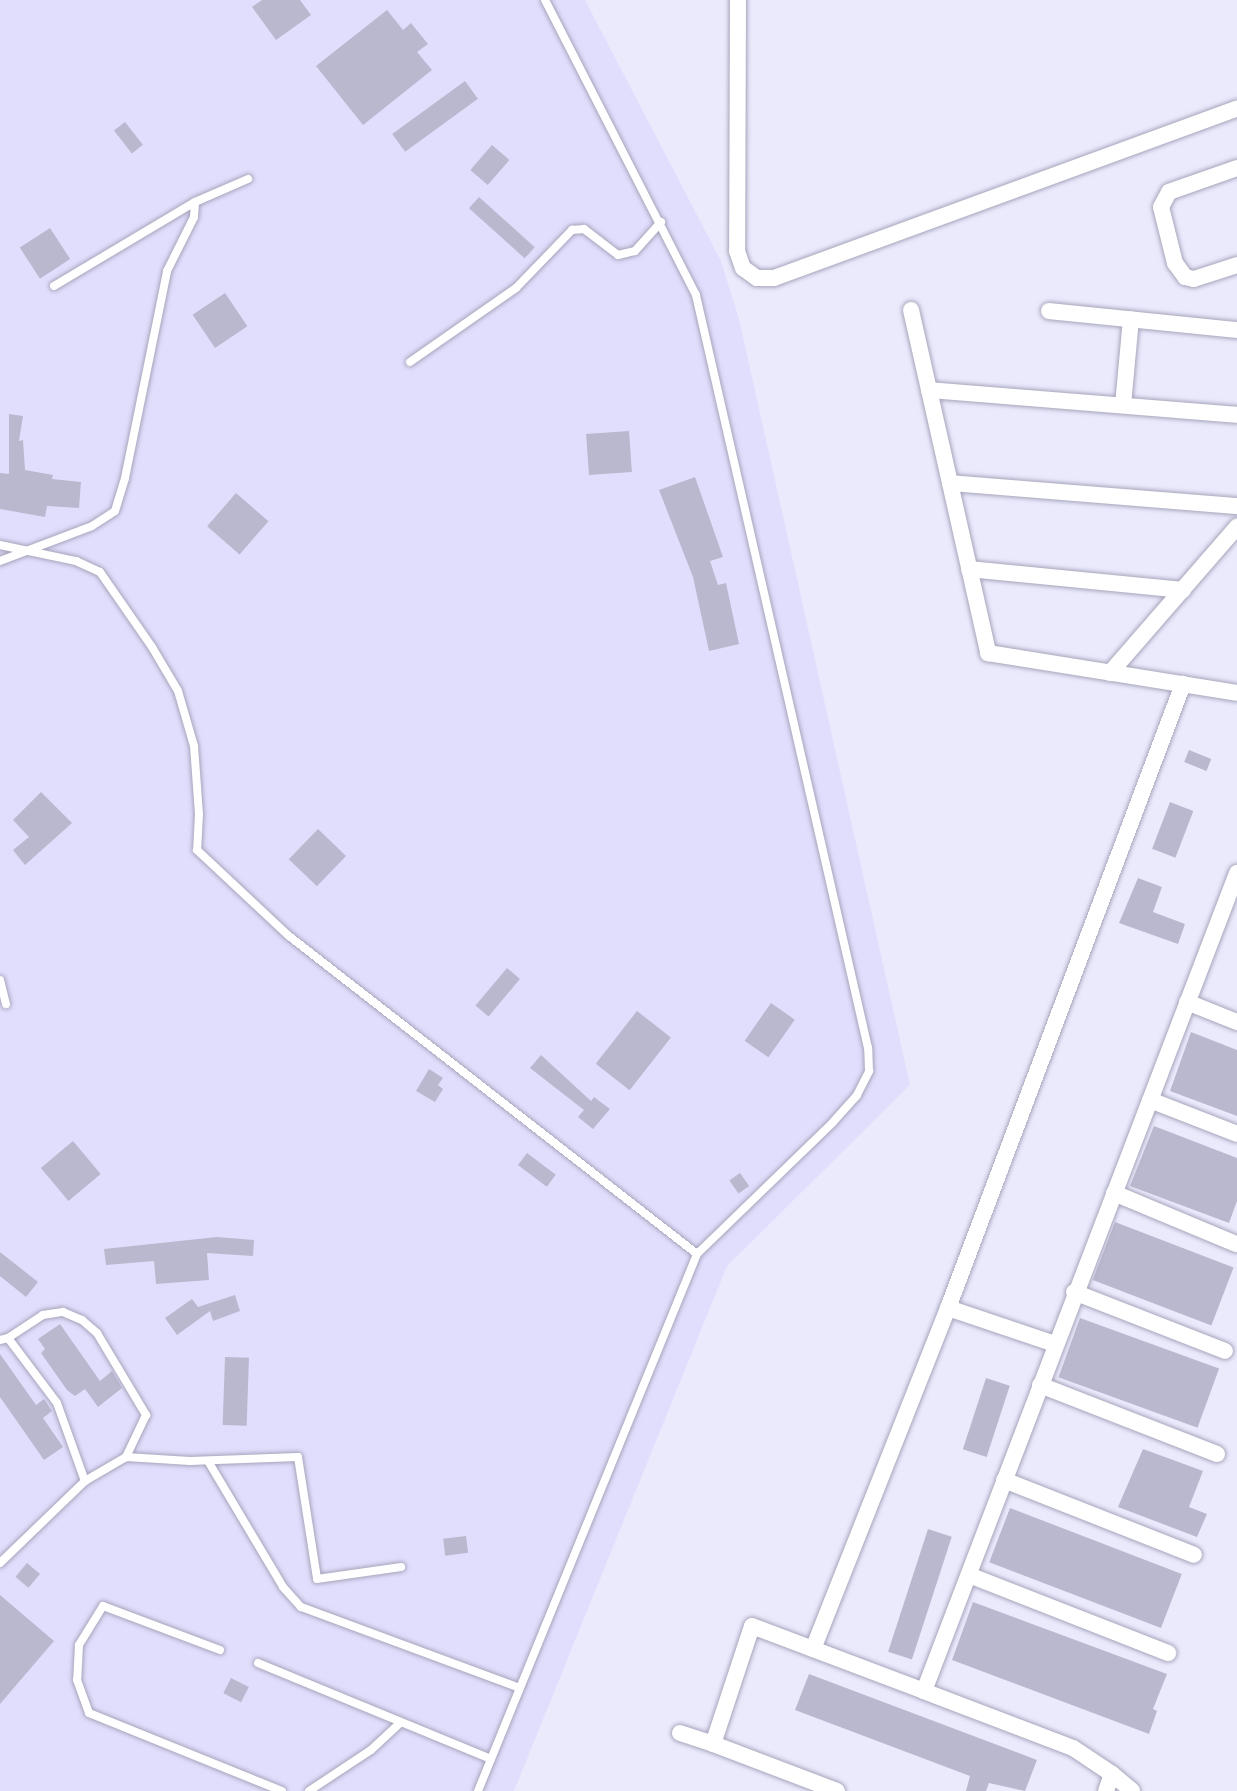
<!DOCTYPE html>
<html>
<head>
<meta charset="utf-8">
<style>
  body { margin:0 }
  #map { position:relative; width:1237px; height:1791px; overflow:hidden; background:#ebeafd; font-family:Lora,serif }
  div>[style] { position:absolute }
  .built>* { inset:0; background:#e1defd }
  .building>* { inset:0; background:#b9b8ce; transform-origin:0 0 }
  .roads { filter:drop-shadow(0 0 2px #a6a5bb) drop-shadow(0 0 2px #a6a5bb) }
  .service>* { height:8px; margin:-4px; padding:0 4px; transform-origin:4px; border-radius:4px; background:#fff }
  .minor>* { height:16px; margin:-8px; padding:0 8px; transform-origin:8px; border-radius:8px; background:#fff }
  span { translate:-50% -50%; white-space:nowrap; text-align:center; line-height:1.15; -webkit-text-stroke:5px #ebeafd; paint-order:stroke }
</style>
</head>
<body>
<div id="map">
  <div class="built">
    <i style="clip-path:polygon(0 0,585px 0,721px 261px,739px 319px,910px 1085px,727px 1266px,514px 1791px,0 1791px)"></i>
  </div>
  <div class="building">
    <i style="clip-path:polygon(262px 0,300px 0,311px 15px,276px 40px,252px 7px)"></i>
    <i style="clip-path:polygon(387px 10px,403px 30px,411px 23px,428px 44px,417px 52px,432px 70px,363px 125px,316px 66px)"></i>
    <i style="left:465px;top:81px;width:22px;height:90px;rotate:54deg"></i>
    <i style="left:125px;top:122px;width:29px;height:14px;rotate:52deg"></i>
    <i style="left:492px;top:145px;width:23px;height:33px;rotate:41deg"></i>
    <i style="left:479px;top:197px;width:75px;height:15px;rotate:42deg"></i>
    <i style="left:50px;top:228px;width:37px;height:36px;rotate:57deg"></i>
    <i style="left:225px;top:293px;width:40px;height:39px;rotate:56deg"></i>
    <i style="clip-path:polygon(9px 414px,23px 416px,19px 441px,23px 440px,25px 470px,53px 475px,52px 479px,81px 482px,79px 508px,47px 506px,45px 517px,0 509px,0 473px,9px 474px)"></i>
    <i style="left:629px;top:431px;width:41px;height:43px;rotate:86deg"></i>
    <i style="clip-path:polygon(695px 477px,723px 557px,710px 561px,718px 585px,726px 583px,739px 644px,709px 651px,693px 577px,659px 490px)"></i>
    <i style="left:236px;top:493px;width:43px;height:44px;rotate:41deg"></i>
    <i style="left:1189px;top:750px;width:24px;height:13px;rotate:22deg"></i>
    <i style="clip-path:polygon(41px 792px,72px 823px,25px 865px,13px 850px,29px 837px,13px 820px)"></i>
    <i style="left:1170px;top:802px;width:25px;height:50px;rotate:21deg"></i>
    <i style="left:318px;top:829px;width:39px;height:42px;rotate:44deg"></i>
    <i style="clip-path:polygon(1138px 878px,1162px 887px,1153px 912px,1185px 924px,1178px 944px,1119px 923px)"></i>
    <i style="left:507px;top:968px;width:17px;height:49px;rotate:40deg"></i>
    <i style="left:771px;top:1003px;width:29px;height:46px;rotate:35deg"></i>
    <i style="left:637px;top:1011px;width:43px;height:67px;rotate:38deg"></i>
    <i style="clip-path:polygon(1191px 1032px,1237px 1050px,1237px 1116px,1170px 1091px)"></i>
    <i style="clip-path:polygon(541px 1055px,591px 1101px,594px 1097px,610px 1109px,593px 1129px,578px 1117px,584px 1110px,530px 1068px)"></i>
    <i style="clip-path:polygon(429px 1069px,443px 1078px,438px 1085px,443px 1089px,435px 1102px,416px 1091px)"></i>
    <i style="clip-path:polygon(1154px 1126px,1237px 1158px,1237px 1201px,1229px 1223px,1130px 1186px)"></i>
    <i style="left:73px;top:1141px;width:43px;height:42px;rotate:50deg"></i>
    <i style="left:527px;top:1153px;width:36px;height:15px;rotate:37deg"></i>
    <i style="left:740px;top:1173px;width:16px;height:13px;rotate:55deg"></i>
    <i style="left:1115px;top:1222px;width:127px;height:62px;rotate:21deg"></i>
    <i style="clip-path:polygon(217px 1237px,254px 1240px,253px 1256px,207px 1253px,209px 1280px,156px 1284px,154px 1261px,106px 1265px,104px 1249px)"></i>
    <i style="clip-path:polygon(0 1252px,38px 1282px,26px 1297px,0 1276px)"></i>
    <i style="clip-path:polygon(235px 1295px,240px 1311px,213px 1321px,210px 1311px,177px 1335px,165px 1318px,192px 1299px,198px 1307px)"></i>
    <i style="left:1080px;top:1318px;width:148px;height:63px;rotate:20deg"></i>
    <i style="clip-path:polygon(60px 1324px,100px 1381px,112px 1371px,122px 1388px,98px 1407px,85px 1389px,75px 1396px,67px 1390px,41px 1353px,45px 1349px,38px 1339px)"></i>
    <i style="clip-path:polygon(0 1354px,36px 1405px,44px 1399px,52px 1411px,43px 1418px,63px 1447px,44px 1460px,0 1397px)"></i>
    <i style="left:225px;top:1357px;width:24px;height:68px;rotate:2deg"></i>
    <i style="left:986px;top:1378px;width:25px;height:75px;rotate:18deg"></i>
    <i style="clip-path:polygon(1143px 1449px,1203px 1471px,1189px 1507px,1207px 1514px,1197px 1537px,1118px 1507px)"></i>
    <i style="left:1010px;top:1508px;width:184px;height:58px;rotate:21deg"></i>
    <i style="left:928px;top:1529px;width:25px;height:129px;rotate:18deg"></i>
    <i style="left:466px;top:1536px;width:17px;height:23px;rotate:83deg"></i>
    <i style="left:27px;top:1563px;width:17px;height:18px;rotate:40deg"></i>
    <i style="clip-path:polygon(0 1595px,54px 1641px,0 1704px)"></i>
    <i style="clip-path:polygon(973px 1602px,1167px 1674px,1153px 1709px,1157px 1711px,1149px 1734px,952px 1660px)"></i>
    <i style="clip-path:polygon(809px 1674px,1037px 1760px,1025px 1791px,989px 1783px,986px 1791px,966px 1791px,970px 1776px,795px 1710px)"></i>
    <i style="left:231px;top:1678px;width:20px;height:17px;rotate:27deg"></i>
  </div>
  <div class="roads">
    <div class="service">
      <i style="left:54px;top:286px;width:164px;rotate:-30.8deg"></i>
      <i style="left:195px;top:202px;width:58px;rotate:-23.5deg"></i>
      <i style="left:410px;top:362px;width:129px;rotate:-34.9deg"></i>
      <i style="left:516px;top:288px;width:81px;rotate:-46deg"></i>
      <i style="left:572px;top:230px;width:12px;rotate:-5deg"></i>
      <i style="left:584px;top:229px;width:43px;rotate:37.4deg"></i>
      <i style="left:618px;top:255px;width:17px;rotate:-13deg"></i>
      <i style="left:635px;top:251px;width:39px;rotate:-48deg"></i>
      <i style="left:0;top:545px;width:78px;rotate:11.9deg"></i>
      <i style="left:76px;top:561px;width:26px;rotate:25deg"></i>
      <i style="left:100px;top:572px;width:91px;rotate:55.3deg"></i>
      <i style="left:152px;top:647px;width:51px;rotate:59.4deg"></i>
      <i style="left:178px;top:691px;width:57px;rotate:73.8deg"></i>
      <i style="left:194px;top:746px;width:68px;rotate:85.8deg"></i>
      <i style="left:199px;top:814px;width:36px;rotate:93deg"></i>
      <i style="left:197px;top:850px;width:126px;rotate:43.1deg"></i>
      <i style="left:289px;top:936px;width:517px;rotate:37.93deg"></i>
      <i style="left:0;top:561px;width:98px;rotate:-20.8deg"></i>
      <i style="left:92px;top:526px;width:27px;rotate:-33deg"></i>
      <i style="left:115px;top:511px;width:34px;rotate:-73deg"></i>
      <i style="left:125px;top:478px;width:211px;rotate:-78.5deg"></i>
      <i style="left:167px;top:271px;width:60px;rotate:-63.4deg"></i>
      <i style="left:194px;top:217px;width:15px;rotate:-86deg"></i>
      <i style="left:0;top:980px;width:25px;rotate:76deg"></i>
      <i style="left:8px;top:1338px;width:42px;rotate:-33.3deg"></i>
      <i style="left:43px;top:1315px;width:20px;rotate:-9deg"></i>
      <i style="left:63px;top:1312px;width:21px;rotate:23deg"></i>
      <i style="left:82px;top:1320px;width:20px;rotate:41deg"></i>
      <i style="left:97px;top:1333px;width:96px;rotate:59.1deg"></i>
      <i style="left:146px;top:1415px;width:47px;rotate:115.5deg"></i>
      <i style="left:0;top:1340px;width:8px;rotate:-14deg"></i>
      <i style="left:8px;top:1338px;width:81px;rotate:53deg"></i>
      <i style="left:57px;top:1403px;width:83px;rotate:70.3deg"></i>
      <i style="left:208px;top:1461px;width:147px;rotate:59.2deg"></i>
      <i style="left:283px;top:1587px;width:27px;rotate:48deg"></i>
      <i style="left:301px;top:1607px;width:233px;rotate:20.3deg"></i>
      <i style="left:0;top:1563px;width:118px;rotate:-44deg"></i>
      <i style="left:85px;top:1481px;width:48px;rotate:-30.3deg"></i>
      <i style="left:126px;top:1457px;width:64px;rotate:3.6deg"></i>
      <i style="left:190px;top:1461px;width:108px;rotate:-2.1deg"></i>
      <i style="left:298px;top:1457px;width:123px;rotate:81.1deg"></i>
      <i style="left:317px;top:1579px;width:85px;rotate:-8.1deg"></i>
      <i style="left:220px;top:1650px;width:125px;rotate:-159.4deg"></i>
      <i style="left:103px;top:1606px;width:46px;rotate:121.6deg"></i>
      <i style="left:79px;top:1645px;width:35px;rotate:93deg"></i>
      <i style="left:77px;top:1680px;width:35px;rotate:70deg"></i>
      <i style="left:89px;top:1713px;width:208px;rotate:22deg"></i>
      <i style="left:258px;top:1663px;width:252px;rotate:22.4deg"></i>
      <i style="left:309px;top:1791px;width:74px;rotate:-33.5deg"></i>
      <i style="left:371px;top:1750px;width:40px;rotate:-43deg"></i>
      <i style="left:478px;top:1791px;width:580px;rotate:-67.81deg"></i>
      <i style="left:697px;top:1254px;width:190px;rotate:-44.1deg"></i>
      <i style="left:833px;top:1122px;width:36px;rotate:-48deg"></i>
      <i style="left:857px;top:1095px;width:27px;rotate:-63deg"></i>
      <i style="left:869px;top:1071px;width:23px;rotate:-92deg"></i>
      <i style="left:868px;top:1048px;width:772px;rotate:-102.87deg"></i>
      <i style="left:696px;top:295px;width:331px;rotate:-117.1deg"></i>
    </div>
    <div class="minor">
      <i style="left:738px;top:0;width:251px;rotate:90.2deg"></i>
      <i style="left:737px;top:251px;width:18px;rotate:71deg"></i>
      <i style="left:743px;top:268px;width:17px;rotate:36deg"></i>
      <i style="left:757px;top:278px;width:17px"></i>
      <i style="left:774px;top:278px;width:493px;rotate:-20.1deg"></i>
      <i style="left:1237px;top:168px;width:72px;rotate:160.6deg"></i>
      <i style="left:1169px;top:192px;width:17px;rotate:118deg"></i>
      <i style="left:1161px;top:207px;width:58px;rotate:76deg"></i>
      <i style="left:1175px;top:263px;width:17px;rotate:54deg"></i>
      <i style="left:1185px;top:277px;width:9px;rotate:13deg"></i>
      <i style="left:1194px;top:279px;width:45px;rotate:-18deg"></i>
      <i style="left:911px;top:310px;width:352px;rotate:77.3deg"></i>
      <i style="left:988px;top:653px;width:252px;rotate:9.1deg"></i>
      <i style="left:1049px;top:311px;width:189px;rotate:5.8deg"></i>
      <i style="left:929px;top:390px;width:309px;rotate:4.6deg"></i>
      <i style="left:1123px;top:405px;width:86px;rotate:-84.7deg"></i>
      <i style="left:950px;top:483px;width:288px;rotate:4.6deg"></i>
      <i style="left:969px;top:569px;width:215px;rotate:5.6deg"></i>
      <i style="left:1110px;top:673px;width:194px;rotate:-49deg"></i>
      <i style="left:1187px;top:1002px;width:54px;rotate:21.8deg"></i>
      <i style="left:1150px;top:1100px;width:93px;rotate:21.3deg"></i>
      <i style="left:1114px;top:1193px;width:132px;rotate:22.7deg"></i>
      <i style="left:1074px;top:1292px;width:162px;rotate:21.3deg"></i>
      <i style="left:948px;top:1308px;width:113px;rotate:18.6deg"></i>
      <i style="left:1040px;top:1385px;width:190px;rotate:21.3deg"></i>
      <i style="left:1004px;top:1480px;width:204px;rotate:21.5deg"></i>
      <i style="left:969px;top:1575px;width:214px;rotate:21.4deg"></i>
      <i style="left:813px;top:1649px;width:367px;rotate:-68.4deg"></i>
      <i style="left:948px;top:1308px;width:667px;rotate:-69.36deg"></i>
      <i style="left:680px;top:1733px;width:35px;rotate:18deg"></i>
      <i style="left:1112px;top:1774px;width:26px;rotate:40deg"></i>
      <i style="left:837px;top:1791px;width:133px;rotate:-159.2deg"></i>
      <i style="left:713px;top:1744px;width:124px;rotate:-71.7deg"></i>
      <i style="left:752px;top:1626px;width:184px;rotate:20.7deg"></i>
      <i style="left:1106px;top:1791px;width:18px;rotate:-71deg"></i>
      <i style="left:1112px;top:1774px;width:47px;rotate:-146.3deg"></i>
      <i style="left:1073px;top:1748px;width:160px;rotate:-159.1deg"></i>
      <i style="left:924px;top:1691px;width:876px;rotate:-69.06deg"></i>
    </div>
  </div>
</div>
</body>
</html>
